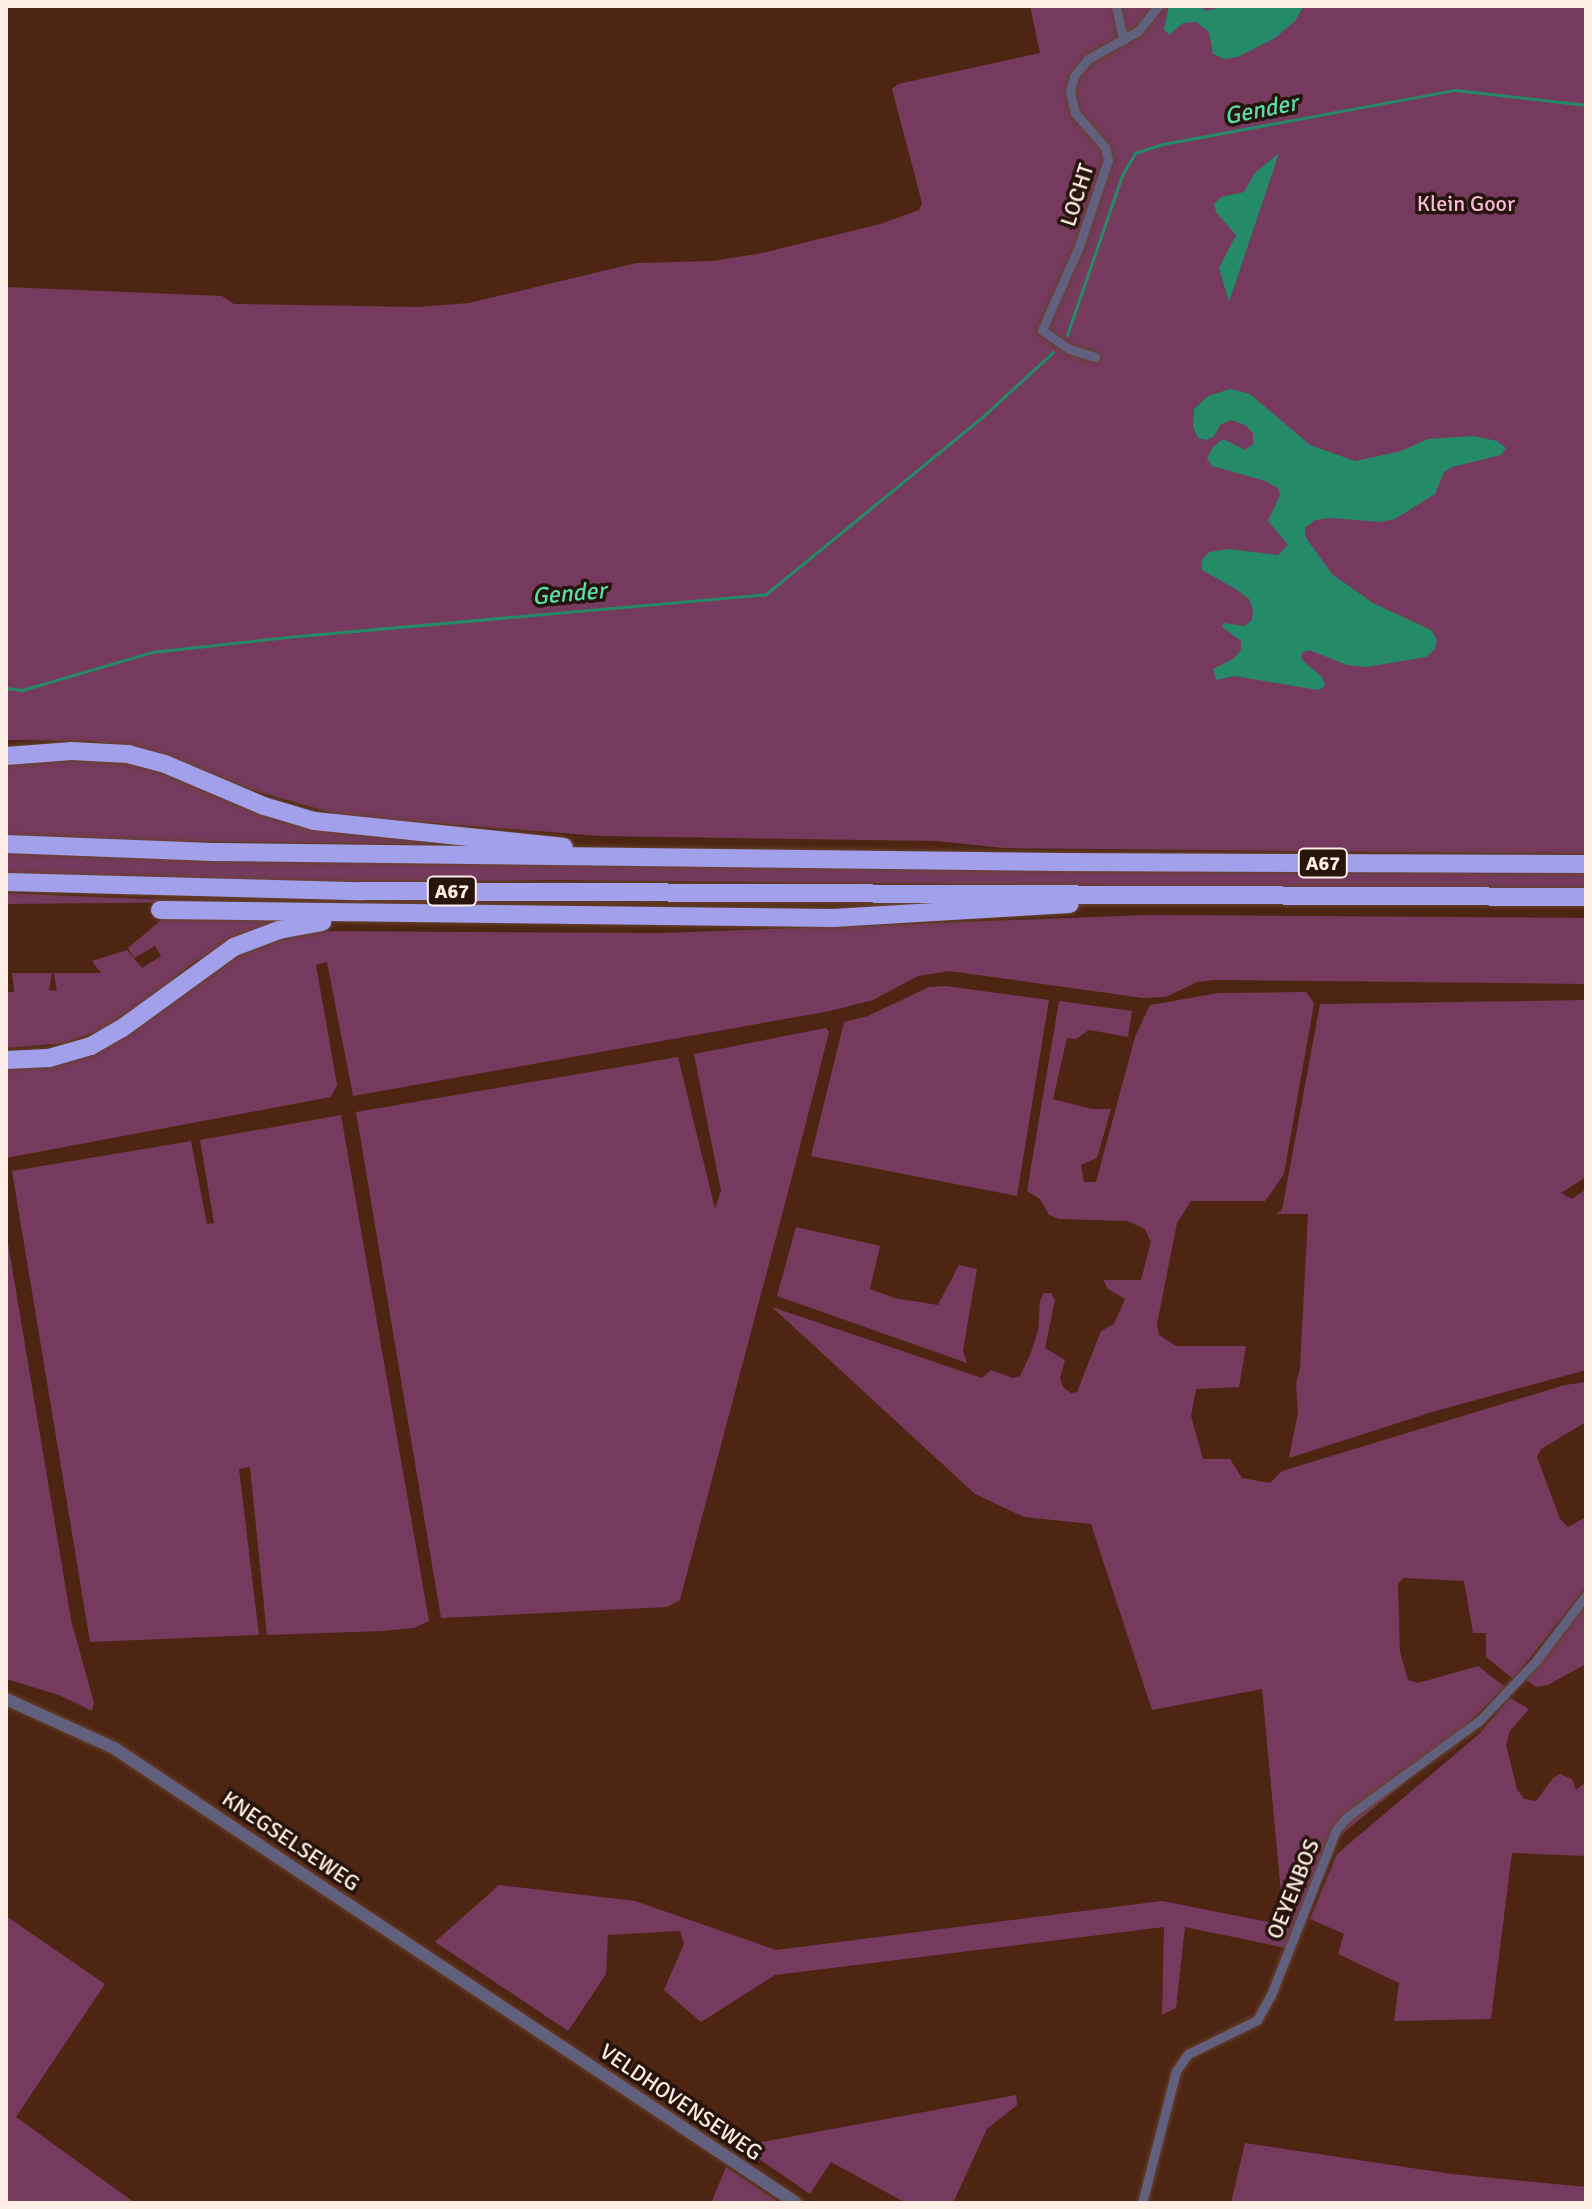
<!DOCTYPE html>
<html>
<head>
<meta charset="utf-8">
<style>
  body { margin:0 }
  #map { position:relative; width:1592px; height:2209px; overflow:hidden; background:#4e2512; font-family:Signika,sans-serif }
  div>[style] { position:absolute }
  .green>* { inset:0; background:#753a5e }
  .water>* { inset:0; background:#258a67 }
  .stream>* { height:3px; margin:-1.5px; padding:0 1.5px; transform-origin:1.5px; border-radius:1.5px; background:#258a67 }
  .roads { filter:drop-shadow(0 0 2px #674130) drop-shadow(0 0 2px #674130) }
  .minor>* { height:9px; margin:-4.5px; padding:0 4.5px; transform-origin:4.5px; border-radius:4.5px; background:#61617f }
  .tertiary>* { height:12px; margin:-6px; padding:0 6px; transform-origin:6px; border-radius:6px; background:#61617f }
  .motorway>* { height:18px; margin:-9px; padding:0 9px; transform-origin:9px; border-radius:9px; background:#a2a0ea }
  span { translate:-50% -50%; white-space:nowrap; text-align:center; line-height:1.15; -webkit-text-stroke:7px #27140c; paint-order:stroke }
  .shield-label span { padding:2px 6px; background:#27140c; border:2px solid; border-radius:6px; -webkit-text-stroke-width:0 }
  .shield-label { font-size:20px; color:#feeee6; font-weight:700 }
  .street-label { font-size:22px; color:#feeee6 }
  .park-label { font-size:22px; color:#f6b9da }
  .water-label { font-size:24px; color:#59ddab; font-style:italic }
  .frame { position:absolute; inset:0; border:8px solid #feeee6; pointer-events:none }
</style>
</head>
<body>
<div id="map">
  <div class="green">
    <i style="clip-path:polygon(1030px 6px,1586px 6px,1586px 854px,1003px 848px,937px 841px,600px 836px,343px 816px,242px 787px,151px 750px,92px 741px,6px 740px,6px 287px,222px 296px,234px 304px,419px 307px,469px 303px,636px 263px,713px 261px,762px 253px,880px 224px,919px 210px,922px 203px,892px 89px,898px 84px,1040px 53px)"></i>
    <i style="clip-path:polygon(6px 758px,148px 763px,244px 803px,480px 845px,147px 841px,6px 835px)"></i>
    <i style="clip-path:polygon(6px 852px,1586px 871px,1586px 890px,558px 880px,363px 882px,75px 876px,6px 873px)"></i>
    <i style="clip-path:polygon(6px 893px,74px 896px,217px 902px,6px 904px)"></i>
    <i style="clip-path:polygon(1148px 915px,1586px 918px,1586px 984px,1214px 980px,1197px 982px,1166px 997px,1143px 998px,949px 971px,918px 976px,873px 1000px,830px 1011px,353px 1096px,327px 962px,316px 965px,337px 1085px,331px 1097px,6px 1158px,6px 1068px,49px 1067px,97px 1054px,144px 1023px,206px 970px,274px 938px,307px 931px,661px 933px)"></i>
    <i style="clip-path:polygon(166px 916px,303px 916px,215px 950px,190px 965px,120px 1023px,65px 1043px,6px 1048px,6px 992px,14px 992px,12px 973px,52px 973px,49px 990px,57px 991px,54px 973px,101px 973px,92px 961px,127px 950px,142px 968px,161px 956px,155px 946px,134px 958px,128px 948px)"></i>
    <i style="clip-path:polygon(945px 986px,1049px 1000px,1017px 1196px,811px 1156px,844px 1022px,868px 1016px,929px 987px)"></i>
    <i style="clip-path:polygon(1306px 992px,1314px 1003px,1284px 1174px,1265px 1201px,1191px 1201px,1177px 1223px,1157px 1324px,1159px 1335px,1176px 1346px,1246px 1346px,1239px 1387px,1196px 1389px,1191px 1416px,1203px 1459px,1230px 1459px,1242px 1478px,1270px 1483px,1282px 1471px,1565px 1385px,1586px 1382px,1586px 1422px,1541px 1449px,1537px 1457px,1560px 1519px,1568px 1527px,1586px 1517px,1586px 1587px,1513px 1679px,1486px 1657px,1486px 1633px,1473px 1633px,1464px 1581px,1403px 1578px,1398px 1584px,1400px 1652px,1408px 1680px,1418px 1683px,1478px 1666px,1505px 1687px,1415px 1774px,1326px 1847px,1286px 1948px,1185px 1927px,1176px 2008px,1162px 2015px,1164px 1927px,775px 1975px,701px 2022px,664px 1990px,684px 1944px,680px 1931px,608px 1935px,606px 1974px,568px 2031px,435px 1942px,499px 1885px,635px 1901px,776px 1950px,1162px 1901px,1284px 1925px,1262px 1689px,1152px 1710px,1091px 1524px,1024px 1517px,975px 1494px,772px 1307px,982px 1378px,991px 1370px,1013px 1378px,1020px 1376px,1030px 1355px,1038px 1331px,1040px 1301px,1044px 1293px,1051px 1293px,1055px 1300px,1045px 1348px,1065px 1360px,1060px 1378px,1063px 1387px,1071px 1393px,1077px 1392px,1101px 1331px,1114px 1324px,1125px 1299px,1108px 1289px,1103px 1280px,1141px 1280px,1151px 1242px,1145px 1229px,1127px 1221px,1059px 1219px,1049px 1215px,1040px 1199px,1027px 1191px,1059px 1001px,1132px 1011px,1128px 1037px,1089px 1030px,1076px 1039px,1067px 1038px,1053px 1099px,1092px 1109px,1111px 1109px,1097px 1158px,1081px 1165px,1084px 1182px,1096px 1182px,1135px 1037px,1150px 1005px,1219px 993px)"></i>
    <i style="clip-path:polygon(1586px 1000px,1586px 1177px,1561px 1193px,1572px 1199px,1586px 1189px,1586px 1370px,1432px 1412px,1289px 1458px,1298px 1412px,1296px 1384px,1300px 1368px,1308px 1214px,1276px 1214px,1282px 1210px,1320px 1004px)"></i>
    <i style="clip-path:polygon(826px 1028px,829px 1032px,797px 1158px,680px 1600px,667px 1607px,441px 1618px,356px 1112px,678px 1057px,715px 1209px,721px 1191px,694px 1054px)"></i>
    <i style="clip-path:polygon(341px 1115px,429px 1621px,414px 1628px,382px 1631px,267px 1635px,250px 1467px,239px 1469px,259px 1635px,90px 1642px,12px 1171px,191px 1141px,207px 1224px,214px 1223px,200px 1140px)"></i>
    <i style="clip-path:polygon(796px 1227px,880px 1246px,870px 1289px,894px 1298px,938px 1305px,959px 1265px,977px 1269px,963px 1351px,967px 1363px,777px 1296px)"></i>
    <i style="clip-path:polygon(6px 1231px,71px 1620px,94px 1703px,92px 1711px,59px 1695px,6px 1679px)"></i>
    <i style="clip-path:polygon(1586px 1603px,1586px 1664px,1548px 1685px,1536px 1687px,1526px 1680px)"></i>
    <i style="clip-path:polygon(1510px 1698px,1529px 1709px,1510px 1731px,1506px 1745px,1517px 1789px,1524px 1799px,1536px 1801px,1553px 1778px,1560px 1774px,1572px 1779px,1576px 1790px,1586px 1782px,1586px 1856px,1512px 1853px,1491px 2019px,1394px 2021px,1399px 1983px,1338px 1954px,1344px 1934px,1310px 1919px,1337px 1854px,1479px 1734px)"></i>
    <i style="clip-path:polygon(6px 1916px,105px 1984px,16px 2117px,135px 2203px,6px 2203px)"></i>
    <i style="clip-path:polygon(1016px 2095px,1017px 2105px,987px 2129px,953px 2203px,906px 2203px,831px 2162px,810px 2194px,740px 2146px)"></i>
    <i style="clip-path:polygon(1245px 2143px,1452px 2174px,1586px 2187px,1586px 2203px,1231px 2203px)"></i>
    <i style="clip-path:polygon(726px 2167px,780px 2203px,711px 2203px)"></i>
  </div>
  <div class="water">
    <i style="clip-path:polygon(1169px 6px,1200px 6px,1206px 11px,1225px 6px,1304px 6px,1295px 21px,1275px 38px,1238px 57px,1224px 59px,1213px 54px,1209px 32px,1196px 22px,1183px 23px,1169px 35px,1164px 29px)"></i>
    <i style="clip-path:polygon(1279px 153px,1229px 302px,1219px 268px,1236px 235px,1216px 212px,1214px 204px,1221px 197px,1244px 192px,1255px 173px)"></i>
    <i style="clip-path:polygon(1230px 389px,1250px 394px,1310px 445px,1355px 461px,1401px 451px,1428px 439px,1473px 436px,1497px 441px,1506px 448px,1501px 455px,1452px 467px,1444px 472px,1435px 494px,1395px 519px,1380px 522px,1331px 518px,1315px 520px,1305px 528px,1306px 538px,1332px 574px,1373px 603px,1431px 630px,1437px 640px,1435px 649px,1426px 657px,1367px 667px,1347px 665px,1309px 650px,1302px 653px,1301px 659px,1322px 677px,1325px 686px,1318px 690px,1234px 676px,1216px 680px,1213px 669px,1233px 659px,1241px 650px,1241px 641px,1222px 627px,1224px 623px,1244px 626px,1252px 620px,1253px 610px,1249px 599px,1237px 590px,1202px 570px,1201px 561px,1209px 552px,1229px 549px,1278px 555px,1288px 545px,1268px 521px,1280px 495px,1278px 488px,1265px 481px,1212px 466px,1207px 458px,1213px 447px,1223px 439px,1245px 450px,1253px 444px,1253px 433px,1245px 425px,1231px 420px,1220px 425px,1214px 436px,1206px 440px,1198px 438px,1193px 427px,1194px 409px,1208px 396px)"></i>
  </div>
  <div class="stream">
    <i style="left:1067px;top:335px;width:169px;rotate:-71deg"></i>
    <i style="left:1122px;top:175px;width:26px;rotate:-59deg"></i>
    <i style="left:1135px;top:153px;width:29px;rotate:-18deg"></i>
    <i style="left:1163px;top:144px;width:297px;rotate:-10.5deg"></i>
    <i style="left:1455px;top:90px;width:132px;rotate:6.5deg"></i>
    <i style="left:6px;top:688px;width:16px;rotate:7deg"></i>
    <i style="left:22px;top:690px;width:135px;rotate:-16.3deg"></i>
    <i style="left:152px;top:652px;width:147px;rotate:-6.3deg"></i>
    <i style="left:298px;top:636px;width:470px;rotate:-5.1deg"></i>
    <i style="left:766px;top:594px;width:276px;rotate:-39.3deg"></i>
    <i style="left:980px;top:419px;width:99px;rotate:-42.5deg"></i>
  </div>
  <div class="roads">
    <div class="minor">
      <i style="left:1116px;top:6px;width:35px;rotate:78deg"></i>
      <i style="left:1095px;top:357px;width:27px;rotate:-163deg"></i>
      <i style="left:1069px;top:349px;width:33px;rotate:-145deg"></i>
      <i style="left:1042px;top:330px;width:92px;rotate:-66.2deg"></i>
      <i style="left:1079px;top:246px;width:91px;rotate:-71.4deg"></i>
      <i style="left:1108px;top:160px;width:13px;rotate:-103deg"></i>
      <i style="left:1105px;top:147px;width:45px;rotate:-131.4deg"></i>
      <i style="left:1075px;top:113px;width:22px;rotate:-103deg"></i>
      <i style="left:1070px;top:92px;width:16px;rotate:-76deg"></i>
      <i style="left:1074px;top:76px;width:22px;rotate:-51deg"></i>
      <i style="left:1088px;top:59px;width:57px;rotate:-29.2deg"></i>
      <i style="left:1138px;top:31px;width:32px;rotate:-51deg"></i>
      <i style="left:1142px;top:2203px;width:136px;rotate:-75.6deg"></i>
      <i style="left:1176px;top:2071px;width:21px;rotate:-55deg"></i>
      <i style="left:1188px;top:2054px;width:77px;rotate:-26.2deg"></i>
      <i style="left:1257px;top:2020px;width:29px;rotate:-61deg"></i>
      <i style="left:1271px;top:1995px;width:177px;rotate:-68.5deg"></i>
      <i style="left:1336px;top:1830px;width:17px;rotate:-50deg"></i>
      <i style="left:1347px;top:1817px;width:165px;rotate:-36.1deg"></i>
      <i style="left:1480px;top:1720px;width:80px;rotate:-46.5deg"></i>
      <i style="left:1535px;top:1662px;width:84px;rotate:-52.7deg"></i>
    </div>
    <div class="tertiary">
      <i style="left:6px;top:1699px;width:119px;rotate:24.4deg"></i>
      <i style="left:114px;top:1748px;width:820px;rotate:33.71deg"></i>
    </div>
    <div class="motorway">
      <i style="left:6px;top:756px;width:66px;rotate:-4.3deg"></i>
      <i style="left:72px;top:751px;width:56px;rotate:3.1deg"></i>
      <i style="left:128px;top:754px;width:38px;rotate:15deg"></i>
      <i style="left:165px;top:764px;width:108px;rotate:23deg"></i>
      <i style="left:264px;top:806px;width:52px;rotate:16.7deg"></i>
      <i style="left:314px;top:821px;width:251px;rotate:5.9deg"></i>
      <i style="left:6px;top:844px;width:213px;rotate:2.2deg"></i>
      <i style="left:219px;top:852px;width:840px;rotate:0.68deg"></i>
      <i style="left:1059px;top:862px;width:527px;rotate:0.22deg"></i>
      <i style="left:6px;top:882px;width:355px;rotate:1.5deg"></i>
      <i style="left:361px;top:891px;width:1225px;rotate:0.28deg"></i>
      <i style="left:160px;top:910px;width:673px;rotate:0.68deg"></i>
      <i style="left:833px;top:918px;width:237px;rotate:-3.4deg"></i>
      <i style="left:6px;top:1060px;width:43px;rotate:-2.7deg"></i>
      <i style="left:49px;top:1058px;width:44px;rotate:-15.9deg"></i>
      <i style="left:91px;top:1046px;width:34px;rotate:-30deg"></i>
      <i style="left:121px;top:1029px;width:140px;rotate:-36deg"></i>
      <i style="left:234px;top:947px;width:48px;rotate:-20.7deg"></i>
      <i style="left:279px;top:930px;width:44px;rotate:-10.5deg"></i>
    </div>
  </div>
  <div class="shield-label">
    <span style="left:1323px;top:863px">A67</span>
    <span style="left:452px;top:891px">A67</span>
  </div>
  <div class="street-label">
    <span style="left:1077px;top:195px;rotate:-72deg">LOCHT</span>
    <span style="left:291px;top:1841px;rotate:34deg">KNEGSELSEWEG</span>
    <span style="left:1293px;top:1889px;rotate:-68deg">OEYENBOS</span>
    <span style="left:681px;top:2102px;rotate:34deg">VELDHOVENSEWEG</span>
  </div>
  <div class="park-label">
    <span style="left:1466px;top:204px">Klein Goor</span>
  </div>
  <div class="water-label">
    <span style="left:1261px;top:110px;rotate:-11deg">Gender</span>
    <span style="left:569px;top:594px;rotate:-5deg">Gender</span>
  </div>
  <div class="frame"></div>
</div>
</body>
</html>
